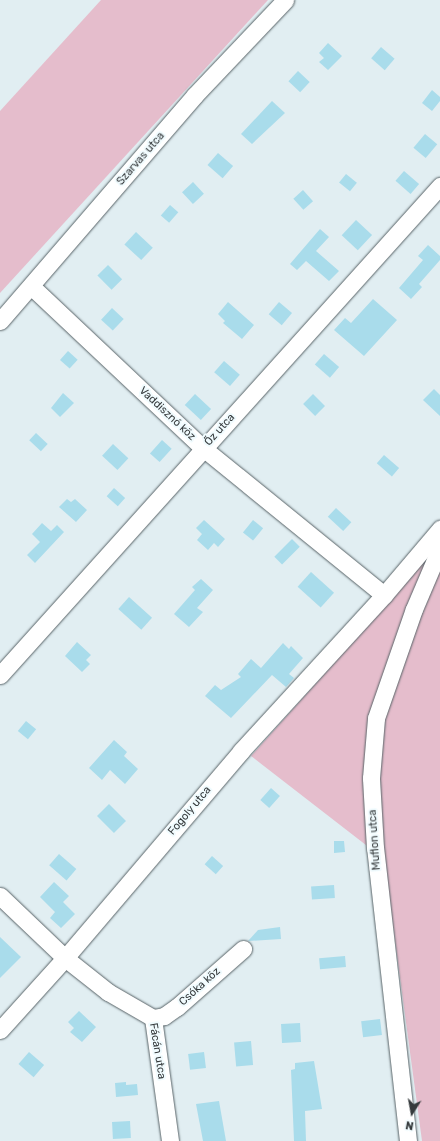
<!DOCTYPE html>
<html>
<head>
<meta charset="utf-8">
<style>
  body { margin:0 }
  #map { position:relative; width:440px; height:1141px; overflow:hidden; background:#e1eef2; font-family:Rubik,sans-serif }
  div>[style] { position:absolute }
  .green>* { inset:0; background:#e5bdcc }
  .building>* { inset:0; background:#a9dceb; transform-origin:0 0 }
  .roads { filter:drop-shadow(0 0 1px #586367) drop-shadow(0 0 1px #586367) }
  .minor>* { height:17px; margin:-8.5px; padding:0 8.5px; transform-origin:8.5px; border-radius:8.5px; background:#fff }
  span { translate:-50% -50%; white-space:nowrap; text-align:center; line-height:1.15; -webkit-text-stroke:4px #f0fbfe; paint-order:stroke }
  .street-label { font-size:11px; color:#353a3c }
  .north { position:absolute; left:392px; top:1093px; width:40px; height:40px; -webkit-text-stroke:3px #f0fbfe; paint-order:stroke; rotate:191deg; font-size:11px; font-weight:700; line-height:16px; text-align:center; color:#353a3c }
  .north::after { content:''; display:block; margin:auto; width:14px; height:18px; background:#353a3c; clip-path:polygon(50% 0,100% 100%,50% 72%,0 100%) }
</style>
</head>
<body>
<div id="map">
  <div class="green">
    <i style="clip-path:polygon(101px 0,268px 0,0 293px,0 111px)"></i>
    <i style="clip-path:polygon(440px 544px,440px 1141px,422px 1141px,384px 859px,251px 756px)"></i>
  </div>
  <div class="building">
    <i style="clip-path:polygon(328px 43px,342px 56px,328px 70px,319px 62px,324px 58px,319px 53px)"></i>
    <i style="left:381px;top:47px;width:18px;height:15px;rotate:41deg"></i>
    <i style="left:298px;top:71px;width:16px;height:14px;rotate:43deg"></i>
    <i style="clip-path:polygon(432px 90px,440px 97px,440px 101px,432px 111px,422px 103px)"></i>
    <i style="clip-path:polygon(272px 101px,285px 113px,252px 144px,241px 134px)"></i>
    <i style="left:425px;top:134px;width:16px;height:18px;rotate:40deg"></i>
    <i style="left:218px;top:153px;width:20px;height:16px;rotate:41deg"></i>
    <i style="left:404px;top:171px;width:20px;height:13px;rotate:41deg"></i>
    <i style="left:346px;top:174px;width:14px;height:11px;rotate:39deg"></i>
    <i style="left:193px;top:182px;width:16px;height:15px;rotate:47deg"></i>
    <i style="left:303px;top:190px;width:15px;height:13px;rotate:48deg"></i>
    <i style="left:170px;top:205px;width:11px;height:14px;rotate:41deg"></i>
    <i style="left:356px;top:220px;width:22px;height:21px;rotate:43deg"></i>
    <i style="clip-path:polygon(320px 229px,329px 237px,316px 251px,339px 271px,329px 281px,306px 261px,297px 270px,290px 264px)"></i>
    <i style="left:136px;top:232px;width:23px;height:17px;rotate:43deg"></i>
    <i style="clip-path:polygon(428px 245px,440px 256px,440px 260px,419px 284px,422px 287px,411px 299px,399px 288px,423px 260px,418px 256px)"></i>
    <i style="left:108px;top:265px;width:20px;height:15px;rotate:45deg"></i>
    <i style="clip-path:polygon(373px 299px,397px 320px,364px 356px,334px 330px,345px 318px,351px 323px)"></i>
    <i style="clip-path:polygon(228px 302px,254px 325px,242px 339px,223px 323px,225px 321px,218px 314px)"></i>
    <i style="left:279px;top:302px;width:17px;height:16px;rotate:40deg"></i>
    <i style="left:112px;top:308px;width:16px;height:16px;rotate:43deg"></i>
    <i style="left:68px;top:351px;width:13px;height:12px;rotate:42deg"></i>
    <i style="left:324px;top:354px;width:20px;height:14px;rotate:41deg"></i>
    <i style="left:224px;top:361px;width:21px;height:15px;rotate:41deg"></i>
    <i style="clip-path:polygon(434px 389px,440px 395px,440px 416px,423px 400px)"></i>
    <i style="clip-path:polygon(63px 393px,74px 403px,60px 417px,51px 408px)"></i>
    <i style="left:195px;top:394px;width:22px;height:15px;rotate:43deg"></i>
    <i style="left:313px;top:394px;width:17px;height:14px;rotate:45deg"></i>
    <i style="left:36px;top:433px;width:16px;height:10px;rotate:43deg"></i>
    <i style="left:162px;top:440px;width:13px;height:18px;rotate:42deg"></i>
    <i style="left:113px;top:444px;width:21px;height:16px;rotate:43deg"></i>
    <i style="left:384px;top:455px;width:20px;height:11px;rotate:41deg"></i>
    <i style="left:114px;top:488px;width:15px;height:11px;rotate:42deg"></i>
    <i style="clip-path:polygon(67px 499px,71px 502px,75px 499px,87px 510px,76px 522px,59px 507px)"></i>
    <i style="left:336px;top:508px;width:21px;height:12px;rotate:43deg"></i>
    <i style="clip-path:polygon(204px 520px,225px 539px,218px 547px,214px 543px,208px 550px,197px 540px,202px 534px,196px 528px)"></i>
    <i style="left:253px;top:520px;width:13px;height:16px;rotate:39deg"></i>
    <i style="clip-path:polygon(42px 523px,51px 531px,57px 525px,64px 532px,35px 563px,27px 555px,40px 542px,32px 534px)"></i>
    <i style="left:292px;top:539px;width:11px;height:25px;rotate:45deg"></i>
    <i style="left:311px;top:572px;width:31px;height:20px;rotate:42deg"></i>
    <i style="clip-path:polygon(201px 579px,213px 590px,197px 608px,203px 612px,189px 627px,174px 614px,195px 590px,192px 587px)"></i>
    <i style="left:129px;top:597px;width:31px;height:16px;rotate:42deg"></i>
    <i style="clip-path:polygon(77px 642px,91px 655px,86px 660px,90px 664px,82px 672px,65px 656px)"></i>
    <i style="clip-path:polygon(283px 643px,289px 649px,291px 646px,303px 658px,289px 674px,294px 678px,286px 687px,272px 675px,231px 718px,205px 696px,215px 685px,221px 690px,241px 677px,238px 674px,251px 659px,261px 668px)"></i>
    <i style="left:26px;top:721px;width:13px;height:13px;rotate:39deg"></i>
    <i style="clip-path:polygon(114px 740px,127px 752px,124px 756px,138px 769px,125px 784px,110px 770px,102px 780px,89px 768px)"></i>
    <i style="left:271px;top:788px;width:12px;height:16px;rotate:42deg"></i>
    <i style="left:109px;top:804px;width:24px;height:17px;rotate:45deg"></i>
    <i style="clip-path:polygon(334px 841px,344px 841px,345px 852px,334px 853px)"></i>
    <i style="left:59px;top:854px;width:23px;height:15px;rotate:41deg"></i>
    <i style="left:212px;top:856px;width:15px;height:11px;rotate:42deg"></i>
    <i style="clip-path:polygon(54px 882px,69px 896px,63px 902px,75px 914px,61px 928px,50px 918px,55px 912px,40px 897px)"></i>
    <i style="left:334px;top:885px;width:13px;height:23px;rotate:86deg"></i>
    <i style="clip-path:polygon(280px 927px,281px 939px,248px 941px,258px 930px)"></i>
    <i style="clip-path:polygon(0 937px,21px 957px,0 978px)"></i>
    <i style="left:345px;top:956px;width:11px;height:26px;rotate:85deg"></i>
    <i style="clip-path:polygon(79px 1011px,96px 1027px,82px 1042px,70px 1032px,74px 1028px,68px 1022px)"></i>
    <i style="left:380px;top:1019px;width:16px;height:19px;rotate:83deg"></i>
    <i style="left:300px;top:1023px;width:19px;height:19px;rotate:87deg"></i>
    <i style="left:251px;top:1041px;width:24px;height:17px;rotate:85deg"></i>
    <i style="left:29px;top:1052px;width:20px;height:16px;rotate:41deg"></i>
    <i style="left:204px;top:1052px;width:16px;height:16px;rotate:83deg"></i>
    <i style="clip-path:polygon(314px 1061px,322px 1109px,305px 1111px,306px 1141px,294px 1141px,291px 1070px,295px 1069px,295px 1063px)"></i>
    <i style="clip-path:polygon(126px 1082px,126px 1085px,137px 1084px,138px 1095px,116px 1097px,115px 1083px)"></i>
    <i style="clip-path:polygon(219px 1101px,226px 1141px,203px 1141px,196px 1104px)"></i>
    <i style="left:130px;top:1121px;width:17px;height:18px;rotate:87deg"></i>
  </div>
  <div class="roads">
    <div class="minor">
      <i style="left:31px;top:286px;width:236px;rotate:43.3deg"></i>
      <i style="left:203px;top:448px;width:233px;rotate:39.1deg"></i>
      <i style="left:0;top:321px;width:298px;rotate:-49.2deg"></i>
      <i style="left:195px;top:95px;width:131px;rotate:-46.5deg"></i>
      <i style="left:0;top:675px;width:658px;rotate:-48.02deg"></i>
      <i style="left:0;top:896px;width:90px;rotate:43.6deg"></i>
      <i style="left:65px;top:958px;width:55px;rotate:38.3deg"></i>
      <i style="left:108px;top:992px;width:52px;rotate:30deg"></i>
      <i style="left:153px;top:1018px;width:124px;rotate:82.1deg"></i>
      <i style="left:153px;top:1018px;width:11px;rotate:-10deg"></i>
      <i style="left:164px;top:1016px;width:16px;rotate:-35deg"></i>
      <i style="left:177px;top:1007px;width:88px;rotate:-41.3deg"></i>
      <i style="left:0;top:1030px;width:97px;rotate:-47.9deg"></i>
      <i style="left:65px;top:958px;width:272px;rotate:-49.6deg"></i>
      <i style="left:241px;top:751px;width:212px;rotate:-47.5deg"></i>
      <i style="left:384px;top:595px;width:87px;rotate:-49.7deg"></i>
      <i style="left:408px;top:1141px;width:295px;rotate:-96.4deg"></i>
      <i style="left:375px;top:848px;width:70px;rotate:-93.3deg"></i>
      <i style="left:371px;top:778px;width:60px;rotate:-85.2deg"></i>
      <i style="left:376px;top:718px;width:115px;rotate:-70.8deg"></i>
      <i style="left:414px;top:609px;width:66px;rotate:-66.9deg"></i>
    </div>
  </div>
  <div class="street-label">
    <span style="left:141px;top:159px;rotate:-49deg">Szarvas utca</span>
    <span style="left:167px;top:414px;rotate:43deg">Vaddisznó köz</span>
    <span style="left:220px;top:430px;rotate:-48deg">Őz utca</span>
    <span style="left:190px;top:811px;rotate:-50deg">Fogoly utca</span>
    <span style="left:375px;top:840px;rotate:-94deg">Muflon utca</span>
    <span style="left:200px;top:987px;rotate:-42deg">Csóka köz</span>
    <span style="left:157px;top:1051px;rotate:81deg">Fácán utca</span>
  </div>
  <div class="north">N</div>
</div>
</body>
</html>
